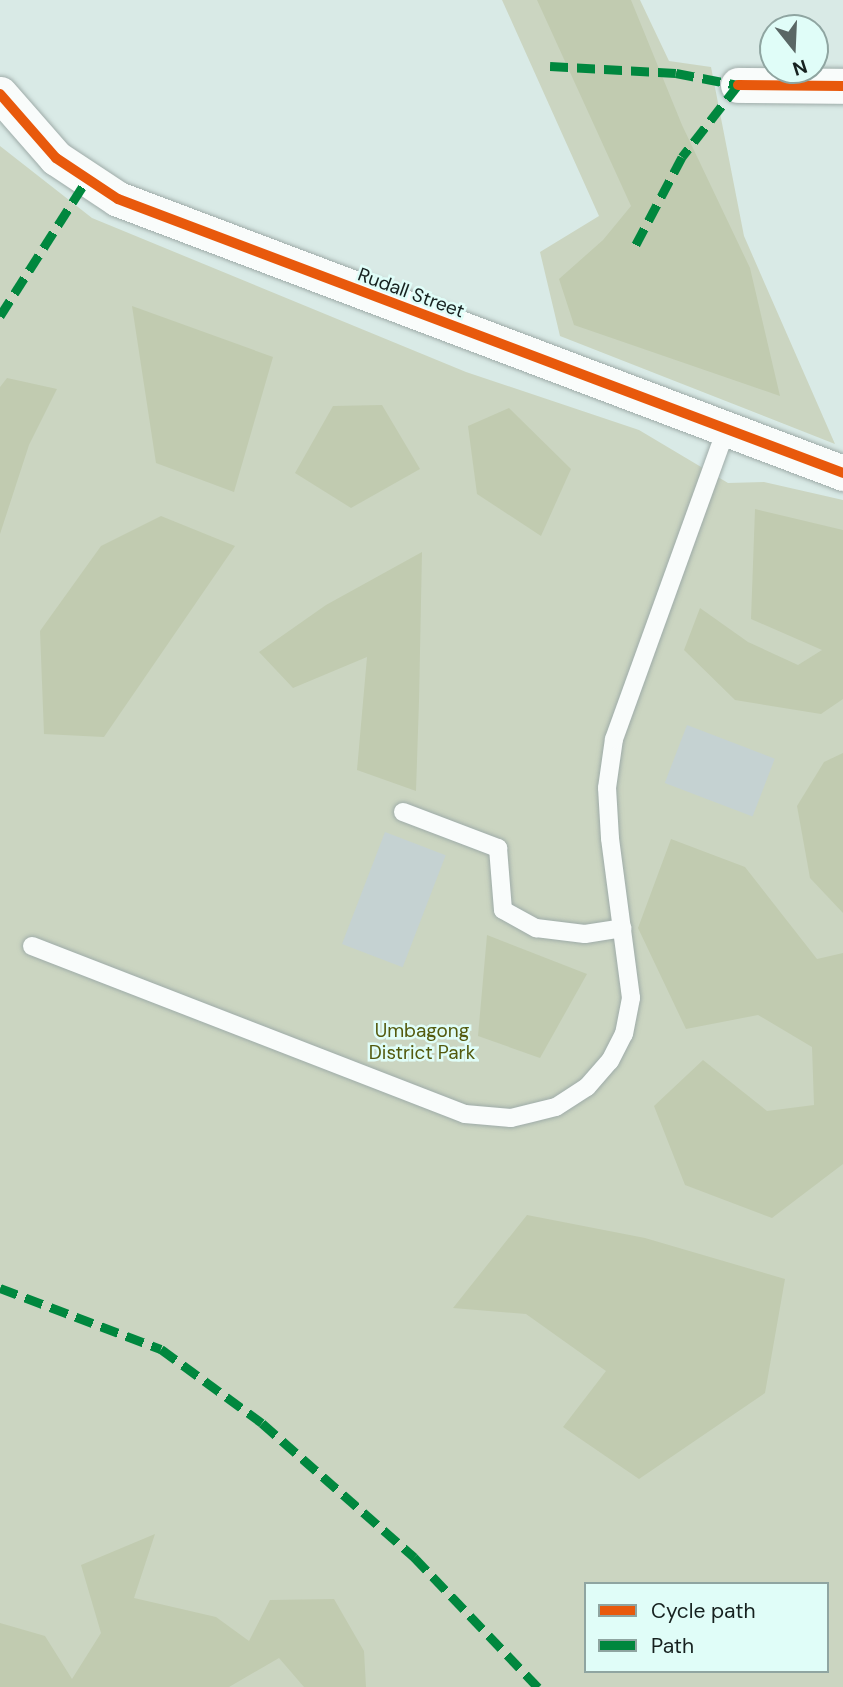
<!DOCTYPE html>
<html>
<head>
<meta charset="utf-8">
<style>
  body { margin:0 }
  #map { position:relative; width:843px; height:1687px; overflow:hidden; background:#d9eae6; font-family:"DM Sans",sans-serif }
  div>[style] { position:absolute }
  .green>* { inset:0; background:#cbd5c1 }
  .forest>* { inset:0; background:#c1cbb0 }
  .building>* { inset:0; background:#c5d2d2; transform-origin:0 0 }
  .roads { filter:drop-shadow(0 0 2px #9eaba8) drop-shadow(0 0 2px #9eaba8) }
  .lane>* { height:18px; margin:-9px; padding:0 9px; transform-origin:9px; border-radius:9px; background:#f9fcfb }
  .street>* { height:35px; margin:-17.5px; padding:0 17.5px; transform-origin:17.5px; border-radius:17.5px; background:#f9fcfb }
  .quiet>* { height:9px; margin-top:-4.5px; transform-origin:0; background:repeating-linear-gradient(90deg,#00873e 0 18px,transparent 0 27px) }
  .cycleway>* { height:10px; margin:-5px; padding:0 5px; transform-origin:5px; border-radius:5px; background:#e8590c }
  span { translate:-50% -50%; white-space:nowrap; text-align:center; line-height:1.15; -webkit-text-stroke:5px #e0fdf8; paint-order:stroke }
  .street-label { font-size:19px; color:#16211f }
  .park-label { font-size:19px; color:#53590d }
  .legend { position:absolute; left:584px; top:1582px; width:245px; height:91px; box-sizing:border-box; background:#e0fdf8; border:2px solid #8fa5a1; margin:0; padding:9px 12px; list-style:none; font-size:21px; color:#16211f }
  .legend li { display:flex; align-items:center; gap:14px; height:35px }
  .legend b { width:35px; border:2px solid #8fa5a1 }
  .north { position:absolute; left:759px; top:14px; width:70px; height:70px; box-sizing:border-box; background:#e0fdf8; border:2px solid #8fa5a1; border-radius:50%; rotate:162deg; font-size:19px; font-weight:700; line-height:28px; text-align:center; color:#16211f }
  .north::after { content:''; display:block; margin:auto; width:24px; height:32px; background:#5a6765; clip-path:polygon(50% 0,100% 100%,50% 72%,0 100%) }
</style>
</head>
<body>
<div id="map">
  <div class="green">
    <i style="clip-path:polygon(502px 0,640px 0,669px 61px,711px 67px,744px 236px,835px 444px,560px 336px,540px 252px,599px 216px)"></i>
    <i style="clip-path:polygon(evenodd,0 146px,92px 218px,466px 372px,639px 430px,728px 483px,764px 482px,843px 500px,843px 1687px,0 1687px,0 146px,586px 1584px,827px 1584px,827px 1671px,586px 1671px,586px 1584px)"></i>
  </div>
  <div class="forest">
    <i style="clip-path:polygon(537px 0,631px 0,682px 125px,750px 268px,780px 396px,574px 325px,559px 279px,603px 240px,631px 206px)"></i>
    <i style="clip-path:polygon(132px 306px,273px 357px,234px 492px,156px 463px)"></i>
    <i style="clip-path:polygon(7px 378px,57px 389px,29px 445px,0 534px,0 387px)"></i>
    <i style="clip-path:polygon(382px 405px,420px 469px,351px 508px,295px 473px,333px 406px)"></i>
    <i style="clip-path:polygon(509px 408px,571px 469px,541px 536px,477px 494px,468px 426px)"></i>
    <i style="clip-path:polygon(755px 509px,843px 530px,843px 699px,821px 714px,735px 700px,684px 650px,700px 608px,748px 642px,798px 665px,822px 650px,751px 619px)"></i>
    <i style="clip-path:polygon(161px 516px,235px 546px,104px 737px,44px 734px,40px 631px,101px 546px)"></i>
    <i style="clip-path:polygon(422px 552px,419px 701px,416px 791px,357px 770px,367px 657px,293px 688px,259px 652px,326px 605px)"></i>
    <i style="clip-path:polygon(843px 753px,843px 913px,810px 878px,797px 806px,824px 762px)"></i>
    <i style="clip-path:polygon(671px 839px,745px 867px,817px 959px,843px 953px,843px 1164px,772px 1218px,685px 1185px,654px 1106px,703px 1060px,767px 1111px,814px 1105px,812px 1047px,758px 1015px,686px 1029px,638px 928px)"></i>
    <i style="clip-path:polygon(487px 935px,587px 974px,540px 1058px,478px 1036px)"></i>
    <i style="clip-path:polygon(527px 1215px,645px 1238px,785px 1279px,765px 1393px,639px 1479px,563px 1427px,606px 1371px,526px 1314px,453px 1308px)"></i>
    <i style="clip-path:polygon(155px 1534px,134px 1598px,216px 1617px,249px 1641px,270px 1600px,334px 1599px,364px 1651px,366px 1687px,304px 1687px,279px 1658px,229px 1687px,0 1687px,0 1623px,45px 1636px,72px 1679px,101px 1633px,81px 1565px)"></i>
  </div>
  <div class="building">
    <i style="left:687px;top:725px;width:94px;height:62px;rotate:21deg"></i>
    <i style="left:385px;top:832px;width:65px;height:120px;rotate:21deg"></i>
  </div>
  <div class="roads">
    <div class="lane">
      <i style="left:403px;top:812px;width:102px;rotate:20.8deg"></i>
      <i style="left:498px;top:848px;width:62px;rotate:85.4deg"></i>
      <i style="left:503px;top:910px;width:38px;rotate:29deg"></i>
      <i style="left:536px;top:928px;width:49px;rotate:7deg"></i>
      <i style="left:585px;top:934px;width:38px;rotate:-9deg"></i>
      <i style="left:32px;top:946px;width:464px;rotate:21.2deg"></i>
      <i style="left:465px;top:1114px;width:46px;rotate:5deg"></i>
      <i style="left:511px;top:1118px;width:46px;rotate:-13.7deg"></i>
      <i style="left:556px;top:1107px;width:37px;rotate:-33deg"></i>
      <i style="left:587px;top:1087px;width:35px;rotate:-49deg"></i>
      <i style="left:610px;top:1061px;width:30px;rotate:-63deg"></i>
      <i style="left:624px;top:1034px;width:37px;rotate:-79deg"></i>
      <i style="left:631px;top:998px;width:161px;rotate:-97.5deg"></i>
      <i style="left:610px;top:838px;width:50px;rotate:-93.4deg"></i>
      <i style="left:607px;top:788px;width:49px;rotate:-81.9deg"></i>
      <i style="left:614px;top:739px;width:329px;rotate:-70.1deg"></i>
    </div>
    <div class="street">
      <i style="left:738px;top:85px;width:105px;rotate:0.5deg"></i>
      <i style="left:0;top:94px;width:85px;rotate:48.8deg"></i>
      <i style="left:56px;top:158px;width:74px;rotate:33.5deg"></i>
      <i style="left:118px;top:199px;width:775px;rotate:20.7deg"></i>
    </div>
  </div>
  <div class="quiet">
    <i style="left:550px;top:66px;width:126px;rotate:3.2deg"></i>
    <i style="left:676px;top:73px;width:63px;rotate:11deg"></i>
    <i style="left:738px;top:85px;width:91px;rotate:127.9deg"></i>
    <i style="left:682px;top:157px;width:105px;rotate:117.8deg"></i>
    <i style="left:0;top:316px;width:160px;rotate:-57.5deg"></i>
    <i style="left:0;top:1288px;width:172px;rotate:20.8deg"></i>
    <i style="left:161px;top:1349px;width:125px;rotate:36.2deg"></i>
    <i style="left:262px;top:1423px;width:203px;rotate:41.4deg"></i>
    <i style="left:414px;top:1557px;width:180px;rotate:46.4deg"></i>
  </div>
  <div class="cycleway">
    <i style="left:738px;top:85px;width:105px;rotate:0.5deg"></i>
    <i style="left:0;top:94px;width:85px;rotate:48.8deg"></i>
    <i style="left:56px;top:158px;width:74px;rotate:33.5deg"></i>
    <i style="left:118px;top:199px;width:775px;rotate:20.7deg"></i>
  </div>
  <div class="street-label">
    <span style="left:411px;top:293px;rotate:20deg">Rudall Street</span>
  </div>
  <div class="park-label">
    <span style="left:422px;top:1042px">Umbagong<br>District Park</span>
  </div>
  <ul class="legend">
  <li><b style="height:9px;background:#e8590c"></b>Cycle path</li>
  <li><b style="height:9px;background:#00873e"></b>Path</li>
  </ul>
  <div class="north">N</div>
</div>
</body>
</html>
